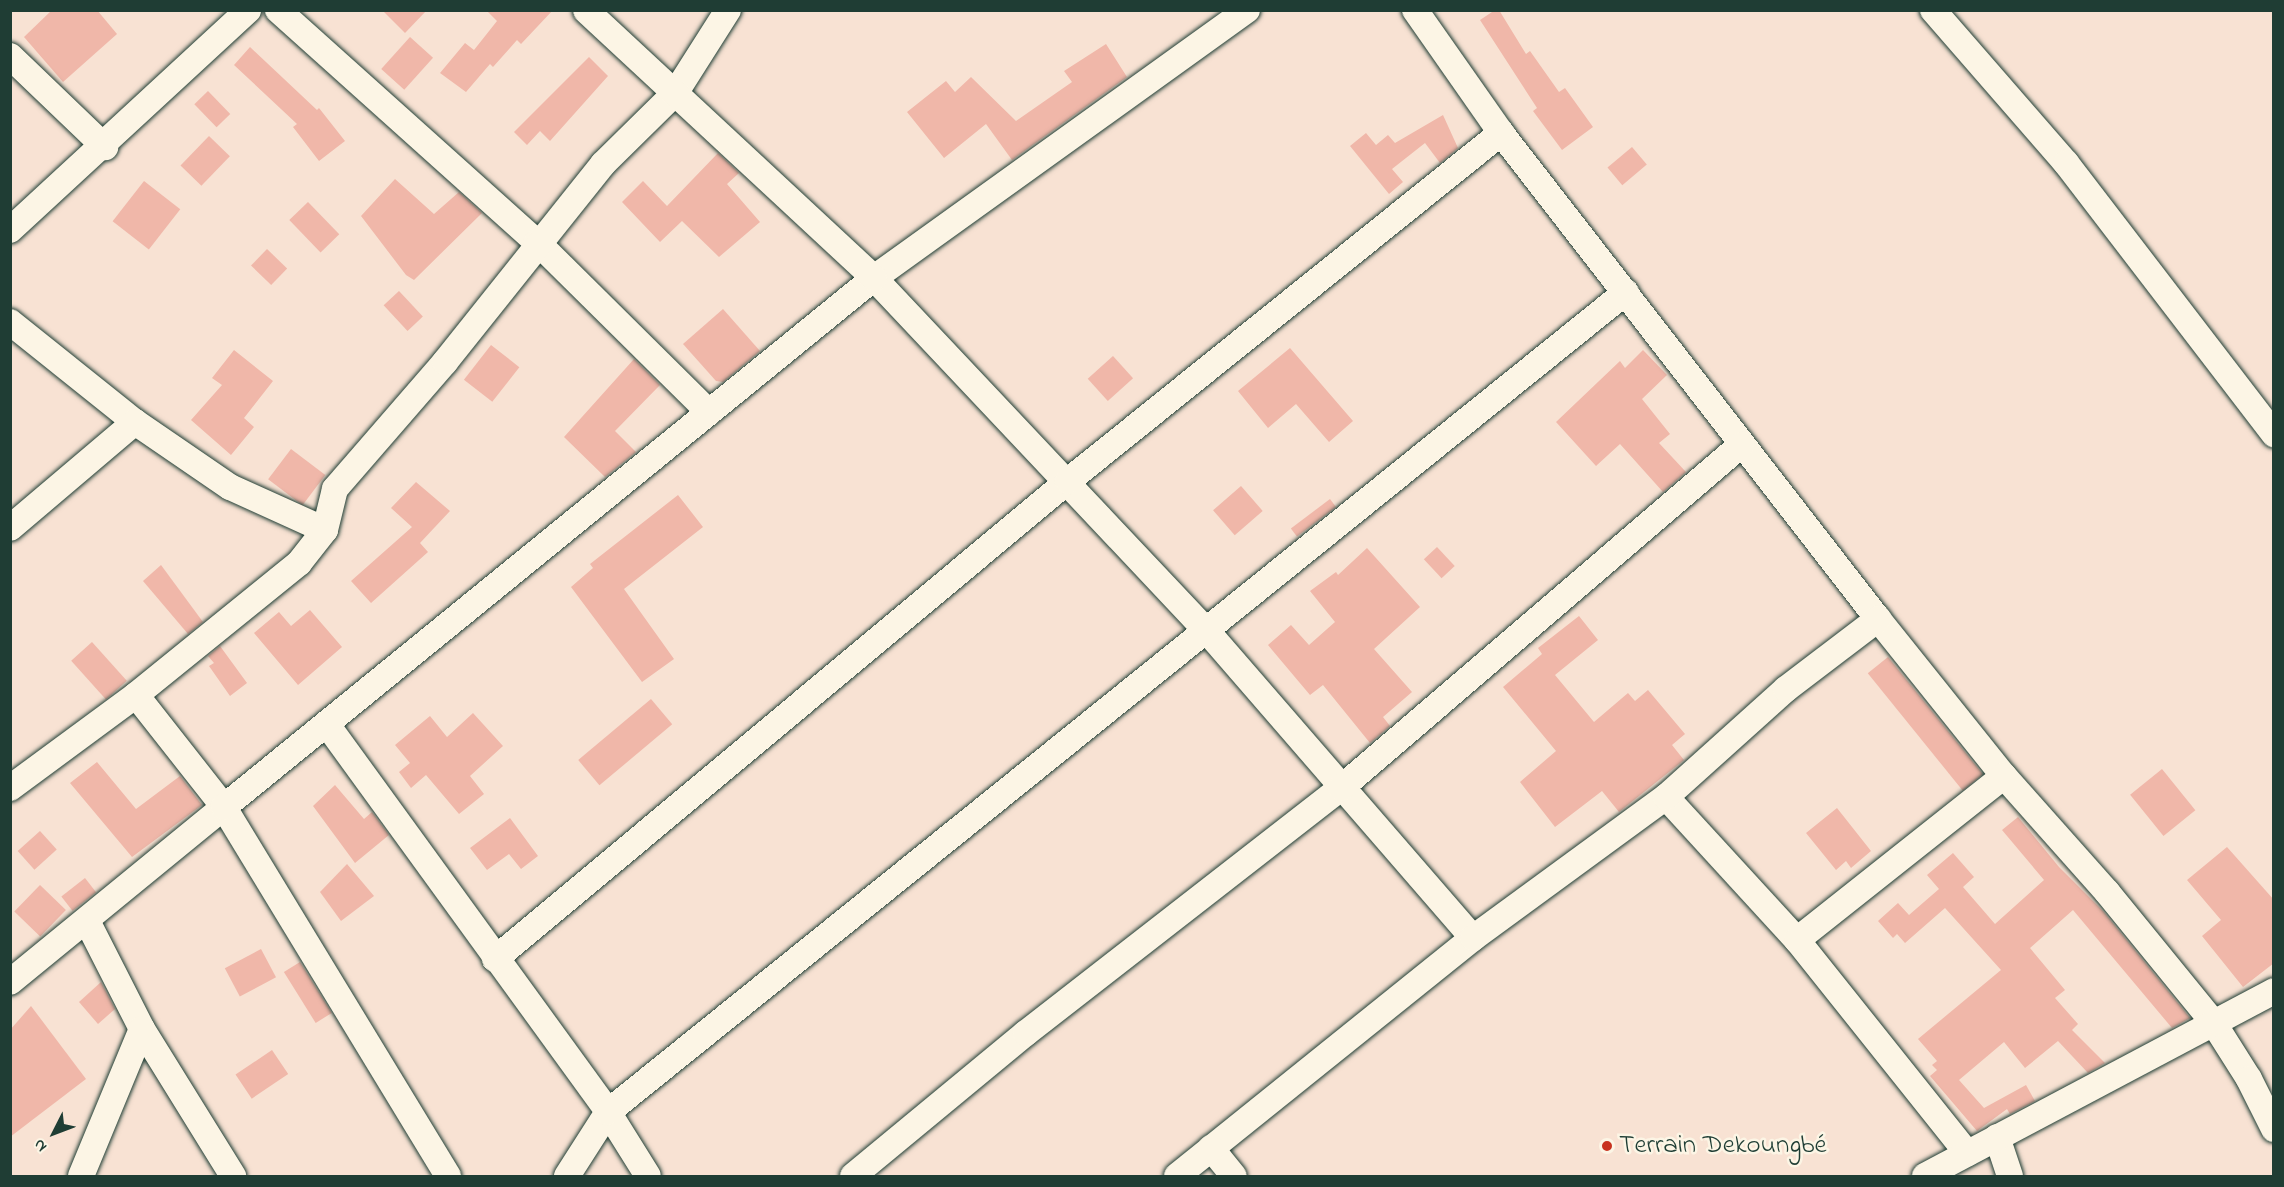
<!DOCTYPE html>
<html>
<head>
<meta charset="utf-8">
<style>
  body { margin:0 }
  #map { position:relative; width:2284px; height:1187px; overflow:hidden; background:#f8e2d3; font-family:"Indie Flower",sans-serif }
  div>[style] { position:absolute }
  .building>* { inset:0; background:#f0b7a9; transform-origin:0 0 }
  .roads { filter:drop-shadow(0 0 2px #1f3d34) drop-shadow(0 0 2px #1f3d34) }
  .minor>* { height:26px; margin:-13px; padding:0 13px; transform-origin:13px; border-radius:13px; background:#fcf5e5 }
  .dots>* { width:16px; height:16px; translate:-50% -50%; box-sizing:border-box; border:3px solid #fcf5e5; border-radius:50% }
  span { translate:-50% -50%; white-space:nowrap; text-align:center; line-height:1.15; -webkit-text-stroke:5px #fcf5e5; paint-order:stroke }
  .poi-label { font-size:27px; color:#1f3d34 }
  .left { translate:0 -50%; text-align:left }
  .frame { position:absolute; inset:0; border:12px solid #1f3d34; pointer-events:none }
  .north { position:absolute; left:24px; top:1103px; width:60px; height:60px; -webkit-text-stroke:4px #fcf5e5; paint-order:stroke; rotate:228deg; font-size:16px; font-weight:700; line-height:24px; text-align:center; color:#1f3d34 }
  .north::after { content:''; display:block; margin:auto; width:21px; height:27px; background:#1f3d34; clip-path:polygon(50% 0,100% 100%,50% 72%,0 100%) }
</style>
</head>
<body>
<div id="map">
  <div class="building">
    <i style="clip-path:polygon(52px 10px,97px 10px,117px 34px,63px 82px,24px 37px)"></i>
    <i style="clip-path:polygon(382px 10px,427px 10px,405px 33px)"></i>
    <i style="clip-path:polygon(486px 10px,553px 10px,521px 44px,517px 40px,493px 67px,490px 64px,466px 92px,440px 73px,465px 43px,474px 50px,497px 21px)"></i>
    <i style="clip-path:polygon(1495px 10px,1499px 10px,1526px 54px,1530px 51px,1559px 92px,1565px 88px,1593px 127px,1562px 150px,1533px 111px,1537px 108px,1480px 20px)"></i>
    <i style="left:410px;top:37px;width:31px;height:43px;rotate:42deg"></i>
    <i style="clip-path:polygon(1106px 44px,1127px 77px,1012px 160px,986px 124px,944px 158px,907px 112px,946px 81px,955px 92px,971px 77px,1016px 121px,1072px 82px,1064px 71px)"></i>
    <i style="clip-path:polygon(250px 47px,317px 110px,319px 108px,345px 141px,319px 161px,293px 127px,297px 124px,234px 65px)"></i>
    <i style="clip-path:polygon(589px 57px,608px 76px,550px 141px,540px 131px,527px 145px,514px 132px)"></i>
    <i style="left:208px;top:91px;width:32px;height:19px;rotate:46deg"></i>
    <i style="clip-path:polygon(1443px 115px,1458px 148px,1440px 163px,1425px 143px,1392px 169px,1403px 182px,1389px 194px,1350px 146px,1366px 133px,1376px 145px,1388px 135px,1395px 143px)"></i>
    <i style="left:209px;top:136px;width:29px;height:41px;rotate:44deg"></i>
    <i style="left:1632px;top:147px;width:23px;height:32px;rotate:50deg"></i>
    <i style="clip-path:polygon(718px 153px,739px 173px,727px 184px,760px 222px,719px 257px,682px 221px,660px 242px,622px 202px,643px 181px,667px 206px)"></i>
    <i style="clip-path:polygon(395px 179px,434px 214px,459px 192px,482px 213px,414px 280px,406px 275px,361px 216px)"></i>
    <i style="left:144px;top:181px;width:46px;height:51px;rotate:38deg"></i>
    <i style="left:308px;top:202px;width:45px;height:26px;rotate:46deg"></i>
    <i style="left:267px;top:249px;width:28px;height:23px;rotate:44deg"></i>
    <i style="left:399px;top:291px;width:35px;height:21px;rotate:47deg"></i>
    <i style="clip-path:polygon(723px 309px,760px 351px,723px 382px,716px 381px,683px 344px)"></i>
    <i style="left:491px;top:345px;width:36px;height:44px;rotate:38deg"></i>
    <i style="clip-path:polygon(1290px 348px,1353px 421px,1329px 442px,1296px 404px,1268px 428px,1238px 391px)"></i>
    <i style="clip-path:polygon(234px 350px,273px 381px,244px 418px,254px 427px,231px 455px,191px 420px,222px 385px,212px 378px)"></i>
    <i style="clip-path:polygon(1643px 350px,1667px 375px,1642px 399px,1670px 434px,1659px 443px,1686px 472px,1663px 492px,1620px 444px,1596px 466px,1556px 422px,1620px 361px,1625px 368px)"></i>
    <i style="left:1113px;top:356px;width:30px;height:34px;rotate:48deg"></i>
    <i style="clip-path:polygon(634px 359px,660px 385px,615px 431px,636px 452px,605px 477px,564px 437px)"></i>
    <i style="left:291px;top:449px;width:43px;height:38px;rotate:37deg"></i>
    <i style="clip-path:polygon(416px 482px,450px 511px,420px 543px,428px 552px,371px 603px,351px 581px,412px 527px,391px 508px)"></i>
    <i style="left:1241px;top:486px;width:33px;height:37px;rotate:49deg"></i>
    <i style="clip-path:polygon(678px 495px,703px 527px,624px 589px,674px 659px,642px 682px,571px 587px,593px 568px,590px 564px)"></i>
    <i style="left:1330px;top:499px;width:10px;height:49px;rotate:53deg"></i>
    <i style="left:1437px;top:547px;width:26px;height:18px;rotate:47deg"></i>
    <i style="clip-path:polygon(1367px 548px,1420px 607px,1374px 649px,1412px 692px,1383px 717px,1390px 726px,1370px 743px,1323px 685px,1310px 695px,1268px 645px,1291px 625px,1309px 645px,1335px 622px,1310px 591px,1336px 572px,1338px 575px)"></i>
    <i style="clip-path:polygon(161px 565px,203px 622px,188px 634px,143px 581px)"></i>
    <i style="clip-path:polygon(310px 610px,342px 647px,298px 685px,254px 633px,279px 612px,291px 626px)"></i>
    <i style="clip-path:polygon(1579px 616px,1598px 640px,1555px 675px,1594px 722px,1628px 693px,1635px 701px,1648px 690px,1685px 734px,1672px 745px,1684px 760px,1619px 812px,1602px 791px,1555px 827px,1520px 782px,1556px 751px,1503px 687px,1542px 654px,1538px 648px)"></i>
    <i style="left:92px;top:642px;width:52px;height:28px;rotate:48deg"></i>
    <i style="clip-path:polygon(220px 646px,247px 683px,230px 696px,209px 666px,214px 663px,208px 656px)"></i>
    <i style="left:1888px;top:657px;width:151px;height:26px;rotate:51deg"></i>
    <i style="left:651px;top:699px;width:33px;height:95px;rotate:50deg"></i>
    <i style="clip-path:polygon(473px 713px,503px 746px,470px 776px,484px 794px,459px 814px,426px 775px,411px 788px,399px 772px,410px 763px,395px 745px,430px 716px,447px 737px)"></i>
    <i style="clip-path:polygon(97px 762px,136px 809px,180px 776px,202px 805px,132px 857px,70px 783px)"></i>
    <i style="left:2162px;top:769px;width:53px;height:41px;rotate:51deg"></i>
    <i style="clip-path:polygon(335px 785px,364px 819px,372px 812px,389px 835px,355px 863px,313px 806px)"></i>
    <i style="clip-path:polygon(1837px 808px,1871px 851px,1851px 868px,1846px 861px,1836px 870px,1806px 833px)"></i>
    <i style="clip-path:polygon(2018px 817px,2059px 867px,2103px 911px,2190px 1018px,2172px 1028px,2073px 910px,2030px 948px,2065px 990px,2055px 998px,2078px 1024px,2072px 1030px,2105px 1063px,2088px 1073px,2058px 1041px,2025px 1068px,2004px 1042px,1959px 1080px,1984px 1108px,2026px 1085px,2035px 1101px,2010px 1114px,2007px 1109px,1977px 1131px,1930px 1076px,1937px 1070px,1932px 1065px,1937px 1061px,1918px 1039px,2001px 970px,1945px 908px,1905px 943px,1897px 934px,1893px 938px,1878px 921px,1898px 903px,1909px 915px,1939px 889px,1927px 875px,1953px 853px,1974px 877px,1963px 887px,1995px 924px,2044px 880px,2002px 830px)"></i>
    <i style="clip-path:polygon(510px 818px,538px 856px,521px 869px,509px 854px,487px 870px,470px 848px)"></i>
    <i style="left:40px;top:831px;width:25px;height:30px;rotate:48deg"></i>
    <i style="clip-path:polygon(2227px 847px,2274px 900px,2274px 963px,2243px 987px,2202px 936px,2221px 920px,2187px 880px)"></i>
    <i style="clip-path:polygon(347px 864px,374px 896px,341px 921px,320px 892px)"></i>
    <i style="left:85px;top:878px;width:18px;height:30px;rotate:52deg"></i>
    <i style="left:40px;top:885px;width:36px;height:37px;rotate:44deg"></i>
    <i style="left:261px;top:949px;width:32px;height:41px;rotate:62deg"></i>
    <i style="left:300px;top:962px;width:60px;height:19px;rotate:58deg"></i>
    <i style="clip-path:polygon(101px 982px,115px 1009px,98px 1024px,79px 1002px)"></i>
    <i style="clip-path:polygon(31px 1006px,86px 1079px,10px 1137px,10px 1030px)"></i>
    <i style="left:272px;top:1050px;width:29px;height:44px;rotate:56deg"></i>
  </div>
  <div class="roads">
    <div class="minor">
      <i style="left:278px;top:10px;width:348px;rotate:41.9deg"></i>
      <i style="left:537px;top:242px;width:242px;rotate:44.7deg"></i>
      <i style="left:1247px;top:10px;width:459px;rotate:144.3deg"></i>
      <i style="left:874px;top:278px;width:485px;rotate:46.7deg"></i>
      <i style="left:1207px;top:631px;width:406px;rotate:49.1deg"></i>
      <i style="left:1415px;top:10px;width:150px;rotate:55deg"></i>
      <i style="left:1501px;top:133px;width:615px;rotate:52.2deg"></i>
      <i style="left:1878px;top:619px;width:201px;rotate:51.3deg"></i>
      <i style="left:2004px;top:776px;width:155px;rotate:48.4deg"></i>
      <i style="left:2107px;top:892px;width:168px;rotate:50.8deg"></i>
      <i style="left:2213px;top:1022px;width:67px;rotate:57.7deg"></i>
      <i style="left:2249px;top:1079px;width:56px;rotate:63.4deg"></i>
      <i style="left:1933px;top:10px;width:203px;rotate:49deg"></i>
      <i style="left:2066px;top:163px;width:342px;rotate:52.5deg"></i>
      <i style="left:10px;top:56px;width:132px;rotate:43.8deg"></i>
      <i style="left:10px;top:230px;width:324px;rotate:-42.7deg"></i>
      <i style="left:10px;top:322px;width:160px;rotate:38.7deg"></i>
      <i style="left:135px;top:422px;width:115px;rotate:34.4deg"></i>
      <i style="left:230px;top:487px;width:104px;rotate:24.4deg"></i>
      <i style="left:10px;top:528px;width:164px;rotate:-40.3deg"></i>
      <i style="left:328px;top:726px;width:477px;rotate:54deg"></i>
      <i style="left:608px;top:1112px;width:75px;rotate:58deg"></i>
      <i style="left:10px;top:788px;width:157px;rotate:-36.4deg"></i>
      <i style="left:136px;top:695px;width:210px;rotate:-39deg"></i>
      <i style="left:299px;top:563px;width:42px;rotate:-51.8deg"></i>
      <i style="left:325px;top:530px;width:42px;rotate:-76.3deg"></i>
      <i style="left:335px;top:489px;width:168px;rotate:-49.1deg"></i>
      <i style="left:445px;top:362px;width:253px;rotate:-51.4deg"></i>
      <i style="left:603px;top:164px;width:103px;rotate:-44.6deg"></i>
      <i style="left:676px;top:92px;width:97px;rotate:-57.6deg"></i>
      <i style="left:1666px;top:797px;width:194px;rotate:47.5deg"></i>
      <i style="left:1797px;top:940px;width:273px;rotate:51.4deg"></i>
      <i style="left:87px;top:921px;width:121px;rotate:63deg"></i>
      <i style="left:142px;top:1029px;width:173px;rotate:58.2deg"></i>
      <i style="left:1797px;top:940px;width:264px;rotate:-38.4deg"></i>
      <i style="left:495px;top:959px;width:746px;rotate:-39.84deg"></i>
      <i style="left:1068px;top:481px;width:556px;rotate:-38.79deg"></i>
      <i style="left:10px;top:982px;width:276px;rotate:-39.3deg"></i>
      <i style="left:224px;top:807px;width:142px;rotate:-128.2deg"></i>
      <i style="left:1997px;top:1137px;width:41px;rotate:71.6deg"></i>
      <i style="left:1211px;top:1148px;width:36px;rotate:51deg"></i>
      <i style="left:81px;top:1176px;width:159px;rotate:-67.5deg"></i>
      <i style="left:448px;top:1176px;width:432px;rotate:-121.3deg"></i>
      <i style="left:224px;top:807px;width:838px;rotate:-39.14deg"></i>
      <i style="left:874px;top:278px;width:393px;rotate:-137.1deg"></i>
      <i style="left:567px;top:1176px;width:76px;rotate:-57.4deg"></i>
      <i style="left:608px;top:1112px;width:1307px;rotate:-38.85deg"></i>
      <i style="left:853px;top:1176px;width:224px;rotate:-39.6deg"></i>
      <i style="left:1026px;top:1033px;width:399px;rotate:-37.9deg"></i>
      <i style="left:1341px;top:788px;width:527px;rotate:-40.61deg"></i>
      <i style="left:1177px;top:1176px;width:380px;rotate:-38.8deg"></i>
      <i style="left:1473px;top:938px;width:239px;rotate:-36.2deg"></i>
      <i style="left:1666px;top:797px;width:161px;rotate:-42deg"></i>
      <i style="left:1786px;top:689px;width:116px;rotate:-37.3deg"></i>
      <i style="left:1925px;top:1176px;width:395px;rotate:-27.9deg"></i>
    </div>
  </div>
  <div class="dots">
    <i style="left:1607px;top:1146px;background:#c8321e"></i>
  </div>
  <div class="poi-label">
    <span class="left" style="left:1619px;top:1146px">Terrain Dekoungbé</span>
  </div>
  <div class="frame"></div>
  <div class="north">N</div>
</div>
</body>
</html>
